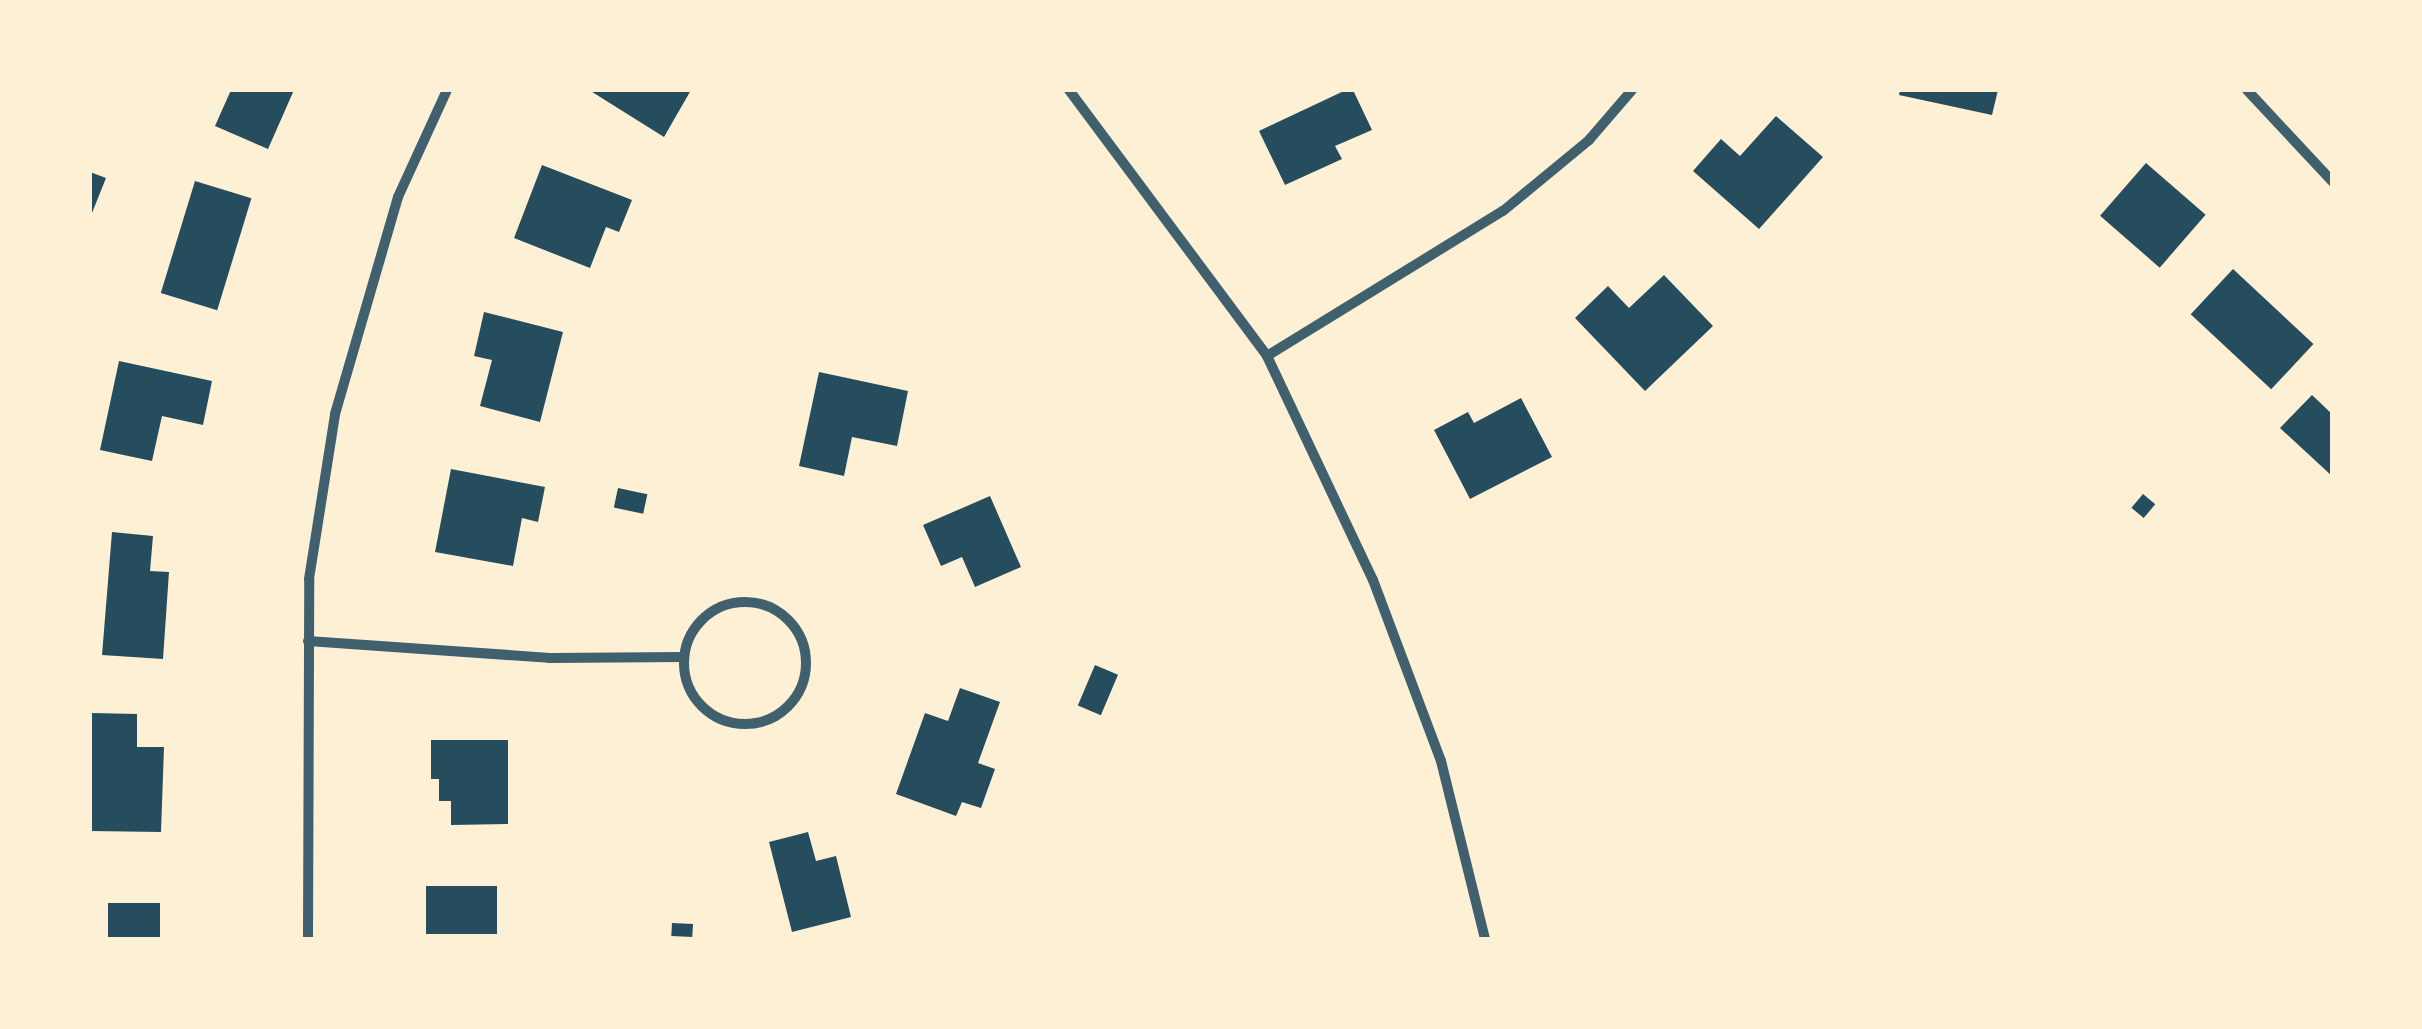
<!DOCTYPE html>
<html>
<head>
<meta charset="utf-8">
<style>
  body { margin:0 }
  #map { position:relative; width:2422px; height:1029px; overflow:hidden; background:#fdf0d5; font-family:Figtree,sans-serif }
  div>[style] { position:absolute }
  .building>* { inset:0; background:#264d5e; transform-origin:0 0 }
  .minor>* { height:10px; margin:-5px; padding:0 5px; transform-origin:5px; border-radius:5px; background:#3f606c }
  .minor>.ring { margin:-5px; padding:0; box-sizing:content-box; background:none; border:10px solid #3f606c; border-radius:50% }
  span { translate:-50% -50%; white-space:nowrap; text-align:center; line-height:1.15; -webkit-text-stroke:10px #fdf0d5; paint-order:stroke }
  .frame { position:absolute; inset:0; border:92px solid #fdf0d5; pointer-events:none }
</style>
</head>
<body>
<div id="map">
  <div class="building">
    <i style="clip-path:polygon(231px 90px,294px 90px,268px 149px,215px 126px)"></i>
    <i style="clip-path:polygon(589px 90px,691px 90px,664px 137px)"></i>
    <i style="clip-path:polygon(1346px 90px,1353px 90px,1372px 130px,1335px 146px,1342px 159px,1285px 185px,1259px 131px)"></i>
    <i style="clip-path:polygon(1900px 90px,1998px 90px,1992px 115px,1899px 95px)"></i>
    <i style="clip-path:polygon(1776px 116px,1823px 157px,1759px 229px,1693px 171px,1721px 139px,1740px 156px)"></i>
    <i style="left:2146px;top:163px;width:79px;height:70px;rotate:41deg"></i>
    <i style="clip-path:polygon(542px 165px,632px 200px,619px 232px,606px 227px,590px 268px,514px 238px)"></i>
    <i style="clip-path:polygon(90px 172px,106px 178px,90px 218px)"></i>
    <i style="left:195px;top:181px;width:59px;height:117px;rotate:17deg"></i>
    <i style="left:2233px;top:269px;width:110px;height:62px;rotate:43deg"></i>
    <i style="clip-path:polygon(1664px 275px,1713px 326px,1645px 391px,1575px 318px,1608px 286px,1629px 308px)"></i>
    <i style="clip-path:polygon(484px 312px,563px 332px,540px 422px,480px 406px,492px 360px,474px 356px)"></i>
    <i style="clip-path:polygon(119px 361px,212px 381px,203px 425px,162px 416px,152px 461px,100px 450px)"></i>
    <i style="clip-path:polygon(819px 372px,908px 391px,897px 446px,852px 437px,844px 476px,799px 466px)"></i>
    <i style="clip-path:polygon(2312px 395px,2332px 414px,2332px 476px,2280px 428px)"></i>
    <i style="clip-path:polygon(1521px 398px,1552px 457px,1470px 499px,1434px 430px,1468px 412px,1474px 423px)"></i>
    <i style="clip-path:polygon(451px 469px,545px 487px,538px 522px,522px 518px,513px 566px,435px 552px)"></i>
    <i style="left:618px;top:488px;width:30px;height:20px;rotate:12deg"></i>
    <i style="left:2143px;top:494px;width:16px;height:18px;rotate:40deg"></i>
    <i style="clip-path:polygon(990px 496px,1021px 567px,975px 587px,962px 557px,941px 566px,923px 525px)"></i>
    <i style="clip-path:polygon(112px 532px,153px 536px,150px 571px,169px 572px,163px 659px,102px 655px)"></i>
    <i style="left:1095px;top:665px;width:25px;height:44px;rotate:23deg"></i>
    <i style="clip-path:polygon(960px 688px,1000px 702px,978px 763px,995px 769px,981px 808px,962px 802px,956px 816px,896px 794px,925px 713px,948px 721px)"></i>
    <i style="clip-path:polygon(91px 713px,137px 714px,137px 747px,164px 747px,161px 832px,90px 831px)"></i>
    <i style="clip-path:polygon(431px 740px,508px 740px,508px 824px,451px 825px,451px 801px,439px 801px,439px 779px,431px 779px)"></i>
    <i style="clip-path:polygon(808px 832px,816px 861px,836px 856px,851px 917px,792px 932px,769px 842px)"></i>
    <i style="left:426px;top:886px;width:71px;height:48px"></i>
    <i style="left:108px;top:903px;width:52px;height:36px"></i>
    <i style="left:672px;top:923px;width:21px;height:13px;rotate:3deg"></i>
  </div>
  <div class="minor">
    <i style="left:1069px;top:90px;width:332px;rotate:53.3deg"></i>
    <i style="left:1267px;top:356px;width:248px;rotate:64.7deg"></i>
    <i style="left:1373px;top:580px;width:193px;rotate:69.4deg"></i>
    <i style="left:1441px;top:761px;width:183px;rotate:76.1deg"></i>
    <i style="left:2247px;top:90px;width:125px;rotate:47deg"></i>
    <i style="left:1267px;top:356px;width:277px;rotate:-31.6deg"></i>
    <i style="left:1503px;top:211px;width:112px;rotate:-39.5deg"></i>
    <i style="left:1589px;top:140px;width:66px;rotate:-49.3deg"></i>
    <i class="ring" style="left:684px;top:602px;width:112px;height:112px"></i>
    <i style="left:308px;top:641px;width:242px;rotate:4deg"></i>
    <i style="left:549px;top:658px;width:135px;rotate:-0.4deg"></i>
    <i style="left:308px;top:939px;width:360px;rotate:-89.8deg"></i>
    <i style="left:309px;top:579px;width:167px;rotate:-81deg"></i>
    <i style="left:335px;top:414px;width:226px;rotate:-73.8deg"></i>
    <i style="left:398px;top:197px;width:118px;rotate:-65.4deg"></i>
  </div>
  <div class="frame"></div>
</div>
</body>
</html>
